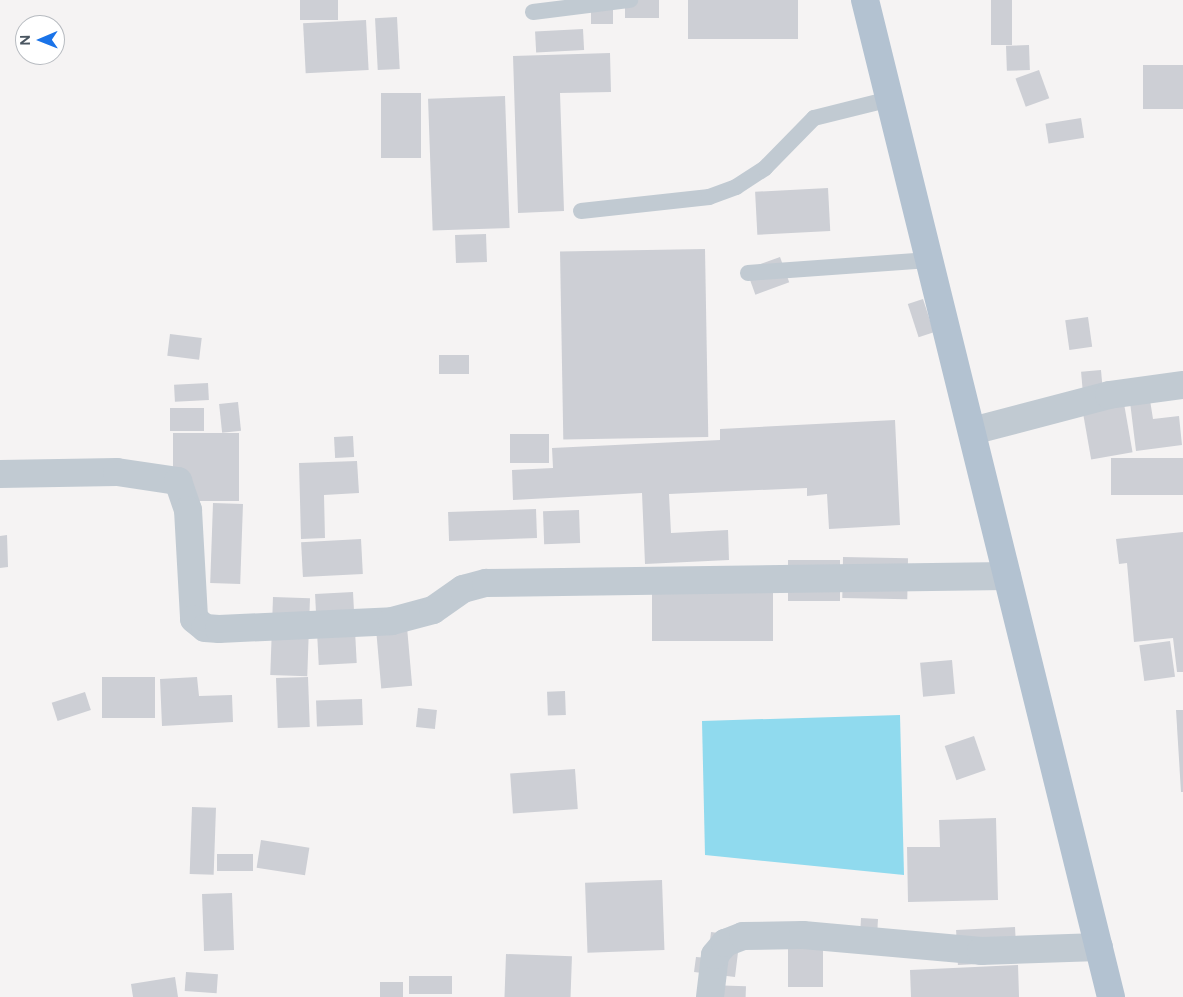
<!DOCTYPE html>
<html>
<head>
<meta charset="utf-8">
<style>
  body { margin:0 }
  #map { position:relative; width:1183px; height:997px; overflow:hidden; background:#f5f3f3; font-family:Figtree,sans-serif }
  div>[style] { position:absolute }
  .water>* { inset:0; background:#90daee }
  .building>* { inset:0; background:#cdcfd5; transform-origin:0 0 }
  .service>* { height:16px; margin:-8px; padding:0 8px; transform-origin:8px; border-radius:8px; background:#c1cad2 }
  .minor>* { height:28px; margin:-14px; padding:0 14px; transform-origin:14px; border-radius:14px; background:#c1cad2 }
  .primary>* { height:28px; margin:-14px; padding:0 14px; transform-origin:14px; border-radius:14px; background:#b3c2d1 }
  span { translate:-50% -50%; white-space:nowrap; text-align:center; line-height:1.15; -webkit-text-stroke:4.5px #fff; paint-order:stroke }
  .north { position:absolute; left:15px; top:15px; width:50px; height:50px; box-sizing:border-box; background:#fff; border:1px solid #b7bbc0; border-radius:50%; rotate:269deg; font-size:14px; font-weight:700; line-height:20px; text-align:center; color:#4a5661 }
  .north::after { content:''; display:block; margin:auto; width:18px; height:22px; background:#1a73e8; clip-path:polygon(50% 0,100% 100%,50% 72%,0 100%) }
</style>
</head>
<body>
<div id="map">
  <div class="water">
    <i style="clip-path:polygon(900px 715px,904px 875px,705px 855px,702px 721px)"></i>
  </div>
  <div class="building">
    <i style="left:300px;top:0;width:38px;height:20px"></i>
    <i style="left:591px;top:0;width:22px;height:24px"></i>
    <i style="left:625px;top:0;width:34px;height:18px"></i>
    <i style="left:688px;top:0;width:110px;height:39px"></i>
    <i style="left:991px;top:0;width:21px;height:45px"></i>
    <i style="left:397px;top:17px;width:52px;height:22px;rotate:87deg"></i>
    <i style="left:366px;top:20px;width:50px;height:63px;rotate:87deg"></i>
    <i style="left:583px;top:29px;width:21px;height:48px;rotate:87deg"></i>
    <i style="left:1029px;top:45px;width:25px;height:23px;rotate:88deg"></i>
    <i style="clip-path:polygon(610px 53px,611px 92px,560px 93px,564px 211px,518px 213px,513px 56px)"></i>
    <i style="left:1183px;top:65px;width:44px;height:40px;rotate:90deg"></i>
    <i style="left:1039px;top:70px;width:30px;height:25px;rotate:70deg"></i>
    <i style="left:421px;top:93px;width:65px;height:40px;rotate:90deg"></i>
    <i style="left:505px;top:96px;width:132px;height:77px;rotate:88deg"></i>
    <i style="left:1081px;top:118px;width:20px;height:36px;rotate:81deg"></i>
    <i style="left:828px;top:188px;width:43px;height:73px;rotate:87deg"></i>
    <i style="left:486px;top:234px;width:28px;height:31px;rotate:88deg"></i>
    <i style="left:705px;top:249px;width:188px;height:145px;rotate:89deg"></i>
    <i style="left:780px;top:257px;width:27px;height:36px;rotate:70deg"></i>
    <i style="left:923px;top:299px;width:35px;height:16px;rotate:72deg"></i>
    <i style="left:1088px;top:317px;width:30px;height:23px;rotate:82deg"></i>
    <i style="left:170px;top:334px;width:32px;height:22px;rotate:7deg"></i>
    <i style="left:469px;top:355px;width:19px;height:30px;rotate:90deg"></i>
    <i style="left:1101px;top:370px;width:21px;height:20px;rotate:85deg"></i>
    <i style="left:208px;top:383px;width:17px;height:34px;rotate:87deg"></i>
    <i style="left:1123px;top:398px;width:55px;height:42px;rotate:80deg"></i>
    <i style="clip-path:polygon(1150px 400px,1153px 419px,1179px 416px,1182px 445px,1136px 451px,1130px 402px)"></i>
    <i style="left:238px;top:402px;width:29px;height:19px;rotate:84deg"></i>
    <i style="left:204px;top:408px;width:23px;height:34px;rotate:90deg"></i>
    <i style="clip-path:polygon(895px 420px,900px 525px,829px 529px,827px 494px,807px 496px,807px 488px,669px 494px,671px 533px,728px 530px,729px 560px,645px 564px,642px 493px,513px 500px,512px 470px,553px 468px,552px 448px,720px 440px,720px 429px)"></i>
    <i style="left:173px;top:433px;width:66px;height:68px"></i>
    <i style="left:510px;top:434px;width:39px;height:29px"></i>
    <i style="left:353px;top:436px;width:21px;height:19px;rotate:87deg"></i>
    <i style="left:1183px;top:458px;width:37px;height:72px;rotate:90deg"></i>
    <i style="clip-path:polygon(357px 461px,359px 493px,324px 495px,325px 538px,301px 539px,299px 463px)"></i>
    <i style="left:213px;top:503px;width:30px;height:80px;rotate:2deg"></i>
    <i style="left:536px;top:509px;width:29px;height:88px;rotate:88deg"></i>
    <i style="left:579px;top:510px;width:33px;height:36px;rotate:88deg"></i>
    <i style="clip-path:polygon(1183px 532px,1183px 672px,1177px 672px,1173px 638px,1134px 642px,1127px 563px,1119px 564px,1116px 539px)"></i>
    <i style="clip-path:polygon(7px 535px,8px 567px,0 568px,0 536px)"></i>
    <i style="left:361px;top:539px;width:35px;height:60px;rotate:87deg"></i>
    <i style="left:843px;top:557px;width:65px;height:41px;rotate:1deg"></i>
    <i style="left:788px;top:560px;width:52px;height:41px"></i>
    <i style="left:652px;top:589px;width:121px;height:52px"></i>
    <i style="left:353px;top:592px;width:71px;height:38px;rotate:87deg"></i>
    <i style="left:273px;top:597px;width:37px;height:78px;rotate:2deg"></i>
    <i style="left:407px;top:627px;width:59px;height:31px;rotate:85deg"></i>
    <i style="left:1170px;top:641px;width:36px;height:31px;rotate:82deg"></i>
    <i style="left:952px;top:660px;width:34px;height:32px;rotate:85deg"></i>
    <i style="left:102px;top:677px;width:53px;height:41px"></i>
    <i style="clip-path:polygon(197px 677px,199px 696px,232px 695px,233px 722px,162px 726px,160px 679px)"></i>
    <i style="left:308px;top:677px;width:50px;height:32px;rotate:88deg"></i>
    <i style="left:565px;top:691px;width:24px;height:18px;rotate:88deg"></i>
    <i style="left:85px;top:692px;width:19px;height:35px;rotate:72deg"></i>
    <i style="left:362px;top:699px;width:26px;height:46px;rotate:88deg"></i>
    <i style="left:418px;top:708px;width:19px;height:19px;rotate:6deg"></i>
    <i style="clip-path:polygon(1176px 710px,1183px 710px,1183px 792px,1181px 792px)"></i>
    <i style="left:974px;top:736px;width:36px;height:31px;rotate:71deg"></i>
    <i style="left:575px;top:769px;width:40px;height:65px;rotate:86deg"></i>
    <i style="left:192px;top:807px;width:24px;height:67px;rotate:2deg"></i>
    <i style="clip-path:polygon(996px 818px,998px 900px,908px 902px,907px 847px,940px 847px,939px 820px)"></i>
    <i style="left:261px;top:840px;width:49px;height:28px;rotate:9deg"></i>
    <i style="left:217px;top:854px;width:36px;height:17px"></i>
    <i style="left:662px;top:880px;width:70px;height:77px;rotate:88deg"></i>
    <i style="left:232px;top:893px;width:57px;height:30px;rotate:88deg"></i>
    <i style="left:861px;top:918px;width:17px;height:16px;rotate:3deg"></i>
    <i style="left:1015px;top:927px;width:35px;height:59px;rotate:87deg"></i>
    <i style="clip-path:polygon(711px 932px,740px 936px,735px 977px,694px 972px,696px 957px,708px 958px)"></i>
    <i style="left:788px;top:948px;width:35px;height:39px"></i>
    <i style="left:506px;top:954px;width:66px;height:43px;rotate:2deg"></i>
    <i style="clip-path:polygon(1018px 965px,1019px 997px,911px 997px,910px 970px)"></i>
    <i style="left:186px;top:972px;width:32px;height:19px;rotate:4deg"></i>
    <i style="left:452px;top:976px;width:18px;height:43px;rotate:90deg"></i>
    <i style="clip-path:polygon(175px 977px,178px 997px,133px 997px,131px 984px)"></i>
    <i style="left:403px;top:982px;width:15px;height:23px;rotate:90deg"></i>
    <i style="left:708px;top:985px;width:38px;height:12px;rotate:2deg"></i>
  </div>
  <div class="service">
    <i style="left:533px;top:12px;width:98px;rotate:-7.1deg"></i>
    <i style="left:581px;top:211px;width:129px;rotate:-6.2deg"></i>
    <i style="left:709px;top:197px;width:29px;rotate:-20deg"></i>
    <i style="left:736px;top:187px;width:35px;rotate:-33deg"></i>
    <i style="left:765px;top:168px;width:70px;rotate:-45.6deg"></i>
    <i style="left:814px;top:118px;width:78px;rotate:-14deg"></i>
    <i style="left:748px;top:273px;width:182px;rotate:-4.1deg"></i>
  </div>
  <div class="minor">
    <i style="left:972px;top:431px;width:142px;rotate:-14.7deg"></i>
    <i style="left:1109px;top:395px;width:75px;rotate:-7.7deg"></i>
    <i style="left:0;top:474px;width:117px;rotate:-1deg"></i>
    <i style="left:117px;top:472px;width:62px;rotate:8.4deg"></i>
    <i style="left:178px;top:481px;width:31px;rotate:71deg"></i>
    <i style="left:188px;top:510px;width:109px;rotate:86.8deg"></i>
    <i style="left:194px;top:619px;width:14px;rotate:39deg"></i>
    <i style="left:205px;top:628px;width:14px;rotate:4deg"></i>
    <i style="left:219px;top:629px;width:173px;rotate:-2.6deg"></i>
    <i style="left:392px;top:621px;width:42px;rotate:-15deg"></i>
    <i style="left:433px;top:610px;width:37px;rotate:-35deg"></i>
    <i style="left:463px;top:589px;width:24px;rotate:-15deg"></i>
    <i style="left:486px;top:583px;width:521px;rotate:-0.77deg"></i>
    <i style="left:710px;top:997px;width:42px;rotate:-83.2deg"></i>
    <i style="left:715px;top:955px;width:16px;rotate:-50deg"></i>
    <i style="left:725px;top:943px;width:19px;rotate:-21deg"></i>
    <i style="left:743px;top:936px;width:60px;rotate:-1deg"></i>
    <i style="left:803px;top:935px;width:179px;rotate:5.1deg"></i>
    <i style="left:981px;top:951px;width:118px;rotate:-1.9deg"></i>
  </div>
  <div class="primary">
    <i style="left:865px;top:0;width:1027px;rotate:76.14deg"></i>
  </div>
  <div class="north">N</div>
</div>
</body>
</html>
